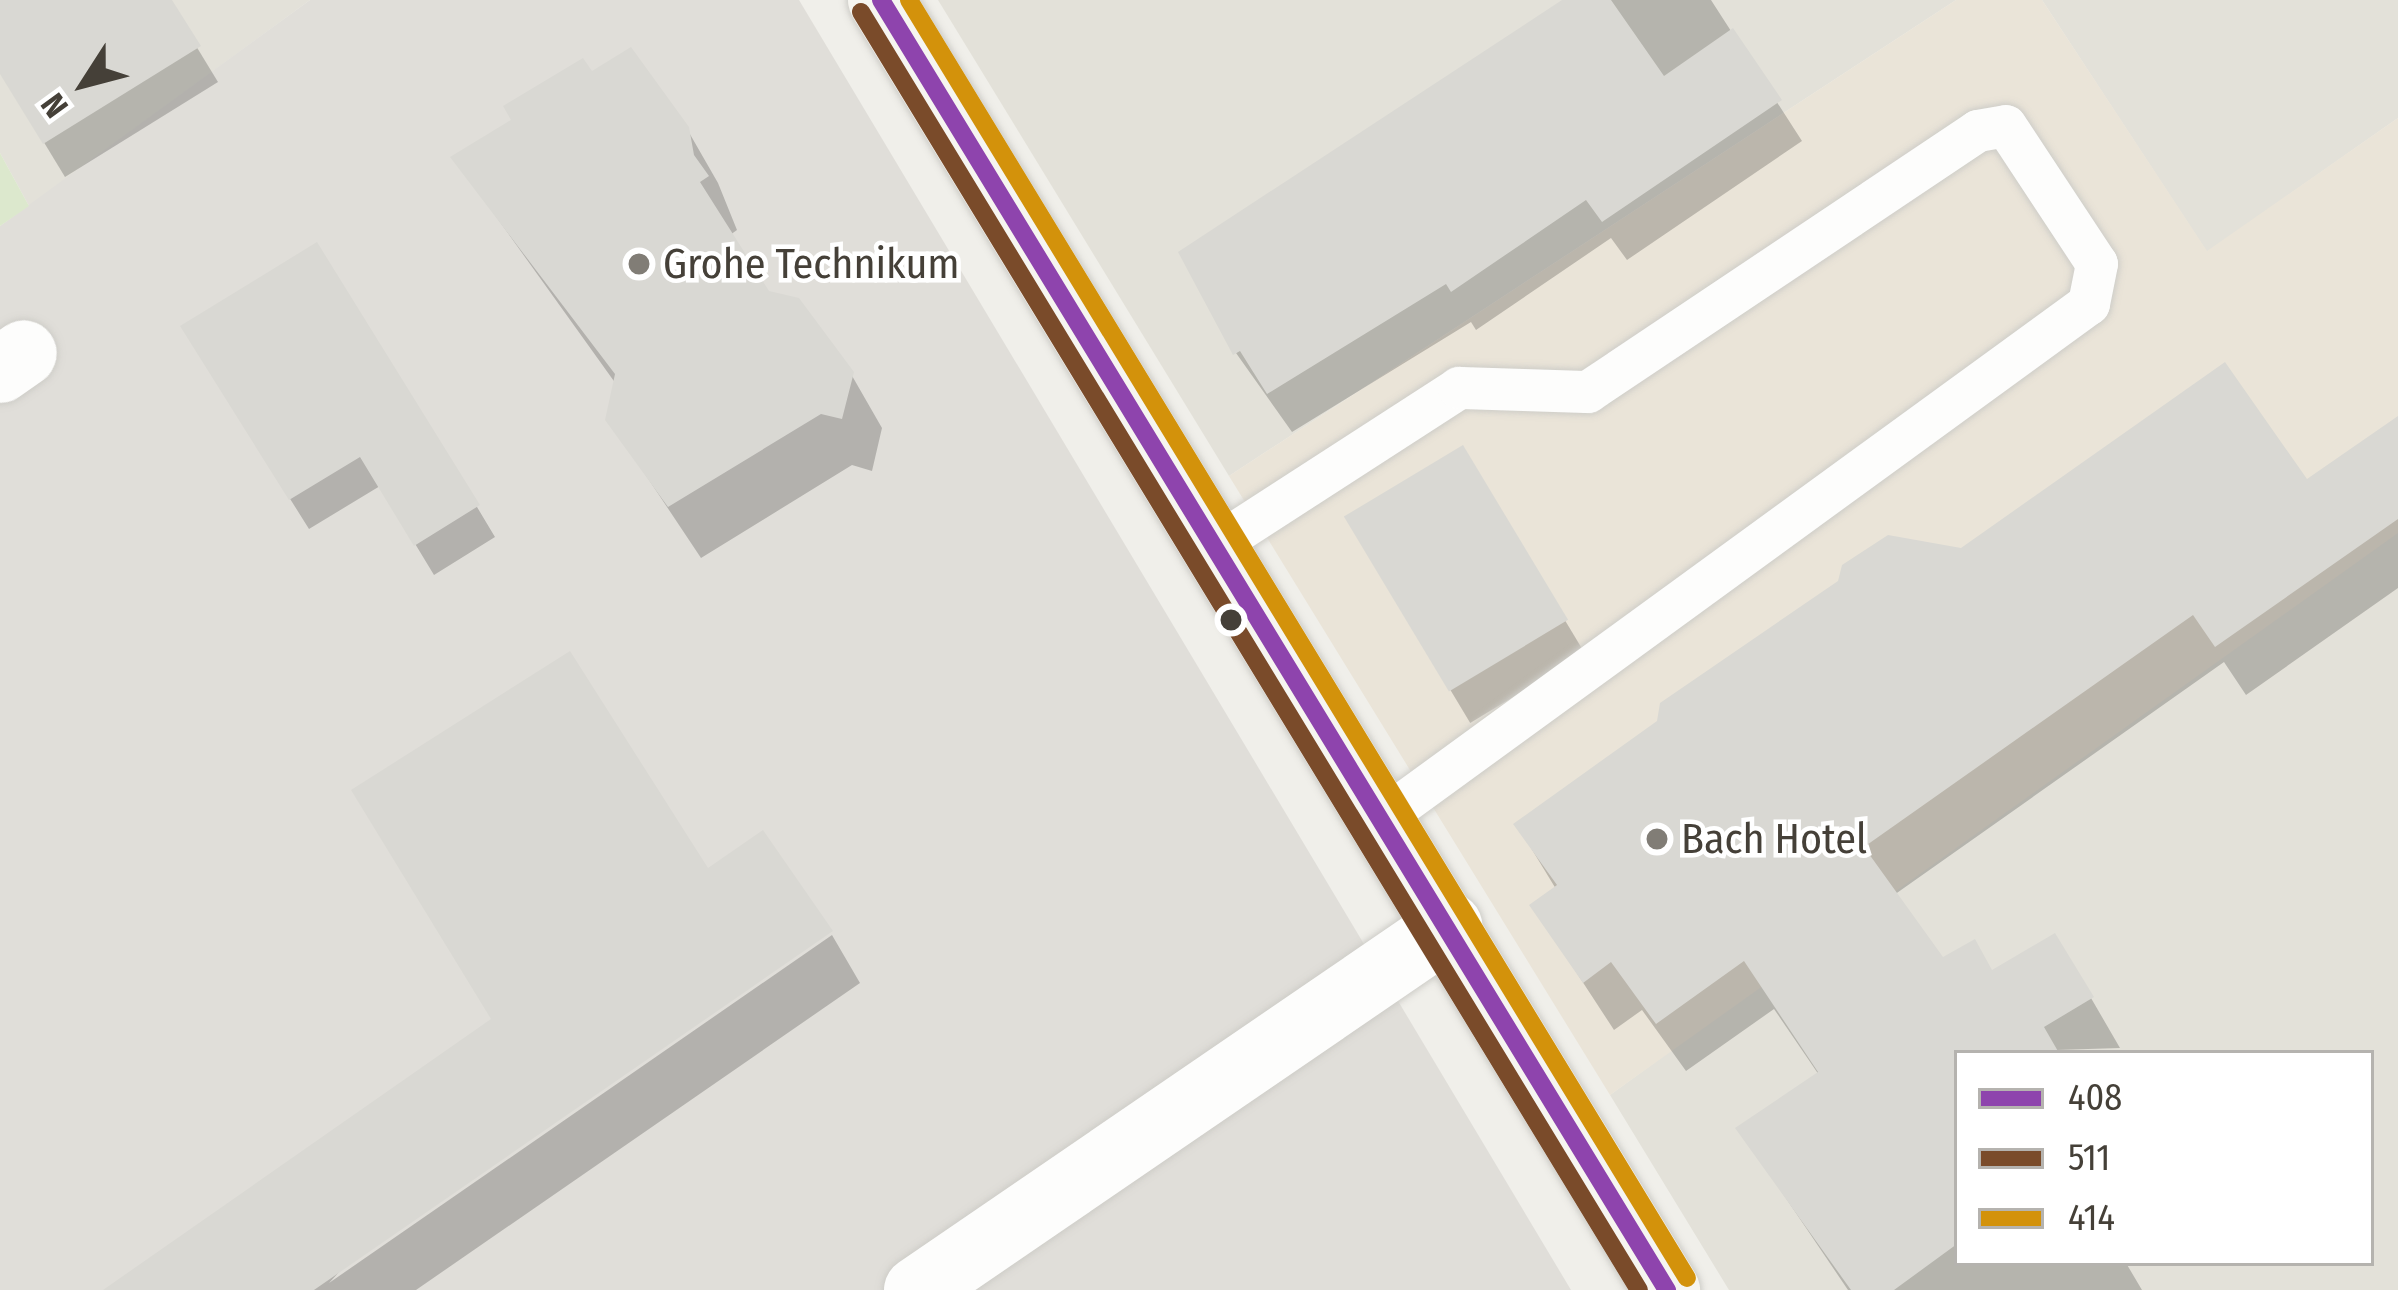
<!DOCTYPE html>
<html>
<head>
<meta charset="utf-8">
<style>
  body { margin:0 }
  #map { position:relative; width:2398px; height:1290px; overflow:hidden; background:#f0efea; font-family:"Fira Sans Condensed",sans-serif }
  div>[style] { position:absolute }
  .residential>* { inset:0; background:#e3e1d9 }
  .commercial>* { inset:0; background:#eae4d8 }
  .industrial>* { inset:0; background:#e0ded9 }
  .green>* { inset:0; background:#dce8cd }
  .shadow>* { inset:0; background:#0003; transform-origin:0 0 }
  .building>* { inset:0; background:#d9d8d3; transform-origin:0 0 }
  .roads { filter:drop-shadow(0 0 3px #cecdc8) drop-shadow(0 0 3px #cecdc8) }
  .service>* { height:42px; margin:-21px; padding:0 21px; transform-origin:21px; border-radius:21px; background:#fdfdfc }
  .minor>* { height:66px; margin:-33px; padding:0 33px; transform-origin:33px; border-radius:33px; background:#fdfdfc }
  .secondary>* { height:66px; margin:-33px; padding:0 33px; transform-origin:33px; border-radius:33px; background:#f6f5f0 }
  .bus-1>* { height:18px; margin:-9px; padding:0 9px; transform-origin:9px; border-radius:9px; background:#8e44ad }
  .bus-2>* { height:18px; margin:-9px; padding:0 9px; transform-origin:9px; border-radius:9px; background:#7a4b2a }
  .bus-3>* { height:18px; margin:-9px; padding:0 9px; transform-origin:9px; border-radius:9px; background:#d3920b }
  .dots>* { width:33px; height:33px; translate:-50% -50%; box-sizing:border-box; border:6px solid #fff; border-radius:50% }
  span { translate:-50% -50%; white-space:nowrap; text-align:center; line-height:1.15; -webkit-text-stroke:9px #fff; paint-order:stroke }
  .poi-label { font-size:42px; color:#454038 }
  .left { translate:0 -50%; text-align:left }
  .legend { position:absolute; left:1954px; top:1050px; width:420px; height:216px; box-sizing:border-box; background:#fff; border:3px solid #b5b3af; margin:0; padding:15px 21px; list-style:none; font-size:36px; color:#454038 }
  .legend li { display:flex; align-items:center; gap:24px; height:60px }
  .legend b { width:60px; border:3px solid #b5b3af }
  .north { position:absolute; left:24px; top:24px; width:120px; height:120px; -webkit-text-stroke:9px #fff; paint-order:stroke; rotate:234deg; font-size:33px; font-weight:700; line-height:48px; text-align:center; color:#454038 }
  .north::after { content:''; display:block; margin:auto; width:42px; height:54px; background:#454038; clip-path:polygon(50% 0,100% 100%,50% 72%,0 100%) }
</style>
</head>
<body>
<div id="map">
  <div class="residential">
    <i style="clip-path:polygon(0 0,310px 0,29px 206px,0 153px)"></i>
    <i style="clip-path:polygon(938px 0,1956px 0,1229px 476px)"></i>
    <i style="clip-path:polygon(2042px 0,2398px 0,2398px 118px,2207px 252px)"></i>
    <i style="clip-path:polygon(evenodd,2398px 522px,2398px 1290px,1729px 1290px,1610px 1095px,2398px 522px,1957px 1053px,2371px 1053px,2371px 1263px,1957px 1263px,1957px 1053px)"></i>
  </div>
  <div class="commercial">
    <i style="clip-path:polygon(1956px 0,2042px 0,2207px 251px,2398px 118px,2398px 533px,1610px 1095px,1229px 476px)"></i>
  </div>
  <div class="industrial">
    <i style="clip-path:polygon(310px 0,799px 0,1571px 1290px,0 1290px,0 226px)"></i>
  </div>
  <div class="green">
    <i style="clip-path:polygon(0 153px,29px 206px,0 226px)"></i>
  </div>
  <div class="shadow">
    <i style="clip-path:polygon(0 0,168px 0,218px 82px,65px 177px,0 70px)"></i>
    <i style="clip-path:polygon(1570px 0,1711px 0,1802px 141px,1627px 260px,1611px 238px,1476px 330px,1471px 322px,1292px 432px,1236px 353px)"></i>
    <i style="clip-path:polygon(591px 75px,687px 129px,718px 183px,737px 230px,730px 235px,768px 293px,851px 374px,882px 428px,872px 471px,852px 465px,701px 558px,609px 420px,616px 384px,454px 158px)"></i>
    <i style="clip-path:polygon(201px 357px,477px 507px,495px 537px,434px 575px,380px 486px,309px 529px)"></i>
    <i style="clip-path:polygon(2398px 419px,2398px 588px,2246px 695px,2224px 662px,1894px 895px,1943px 961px,2091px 998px,2120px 1048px,1957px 1053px,1957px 1263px,2126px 1263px,2142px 1290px,1848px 1290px,1739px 1129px,1819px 1075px,1774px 1009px,1686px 1071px,1642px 1010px,1614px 1030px,1533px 906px,1556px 889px,1517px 825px,1962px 551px,2306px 483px)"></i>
    <i style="left:1462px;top:449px;width:239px;height:134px;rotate:59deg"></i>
    <i style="clip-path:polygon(707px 872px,329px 1283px,832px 935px,860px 983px,416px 1290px,119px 1290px)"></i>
  </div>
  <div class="building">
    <i style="clip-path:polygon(0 0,172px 0,201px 46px,43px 144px,0 74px)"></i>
    <i style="clip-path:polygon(1562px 0,1611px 0,1664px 76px,1733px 28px,1782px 100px,1602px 222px,1586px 200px,1451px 292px,1446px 284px,1267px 394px,1240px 351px,1233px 355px,1178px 252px)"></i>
    <i style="clip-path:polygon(631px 47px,689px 127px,694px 155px,709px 176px,700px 182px,769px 291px,799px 298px,854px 372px,842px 419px,821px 414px,668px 507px,605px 420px,615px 374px,450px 157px,511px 120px,503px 106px,583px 58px,592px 71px)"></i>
    <i style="clip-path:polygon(317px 242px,480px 505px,414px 546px,360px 457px,289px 500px,180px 326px)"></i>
    <i style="clip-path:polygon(2225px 362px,2307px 479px,2398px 416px,2398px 519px,2215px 647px,2193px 615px,1864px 847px,1943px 957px,1975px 939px,1992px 970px,2055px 933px,2094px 997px,2044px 1027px,2059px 1053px,1957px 1053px,1957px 1244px,1894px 1290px,1851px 1290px,1735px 1128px,1818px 1072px,1744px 961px,1656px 1024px,1611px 962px,1583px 983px,1529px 905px,1557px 885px,1513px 824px,1657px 721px,1660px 703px,1838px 581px,1842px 565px,1888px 535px,1961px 548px)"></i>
    <i style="left:1463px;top:445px;width:204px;height:139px;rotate:59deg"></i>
    <i style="clip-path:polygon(570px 651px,708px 868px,763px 830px,833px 931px,314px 1290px,103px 1290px,491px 1019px,351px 790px)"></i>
  </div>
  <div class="roads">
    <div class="service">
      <i style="left:1215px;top:546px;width:291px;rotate:-32.9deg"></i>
      <i style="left:1459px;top:388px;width:129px;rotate:1.8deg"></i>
      <i style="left:1588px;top:392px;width:469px;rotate:-33.8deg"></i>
      <i style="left:1978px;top:131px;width:28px;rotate:-10deg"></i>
      <i style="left:2006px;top:126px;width:165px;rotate:56.6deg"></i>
      <i style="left:2097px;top:264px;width:41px;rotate:101.3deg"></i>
      <i style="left:2089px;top:304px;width:873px;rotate:143.94deg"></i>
    </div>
    <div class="minor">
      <i style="left:0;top:370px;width:29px;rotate:-35deg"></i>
      <i style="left:917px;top:1290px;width:645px;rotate:-34.38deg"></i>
    </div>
    <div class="secondary">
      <i style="left:881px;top:0;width:1511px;rotate:58.65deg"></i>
    </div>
  </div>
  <div class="bus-1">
    <i style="left:881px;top:0;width:1511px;rotate:58.65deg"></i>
  </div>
  <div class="bus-2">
    <i style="left:861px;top:12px;width:1496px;rotate:58.67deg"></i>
  </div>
  <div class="bus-3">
    <i style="left:909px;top:0;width:1496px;rotate:58.67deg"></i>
  </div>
  <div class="dots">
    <i style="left:639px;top:264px;background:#817d76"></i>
    <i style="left:1231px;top:620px;background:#454038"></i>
    <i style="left:1657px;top:839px;background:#817d76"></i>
  </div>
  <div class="poi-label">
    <span class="left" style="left:663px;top:264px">Grohe Technikum</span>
    <span class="left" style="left:1681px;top:839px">Bach Hotel</span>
  </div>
  <ul class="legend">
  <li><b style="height:15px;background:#8e44ad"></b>408</li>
  <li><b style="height:15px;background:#7a4b2a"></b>511</li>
  <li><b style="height:15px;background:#d3920b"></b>414</li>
  </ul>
  <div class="north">N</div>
</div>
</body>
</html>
